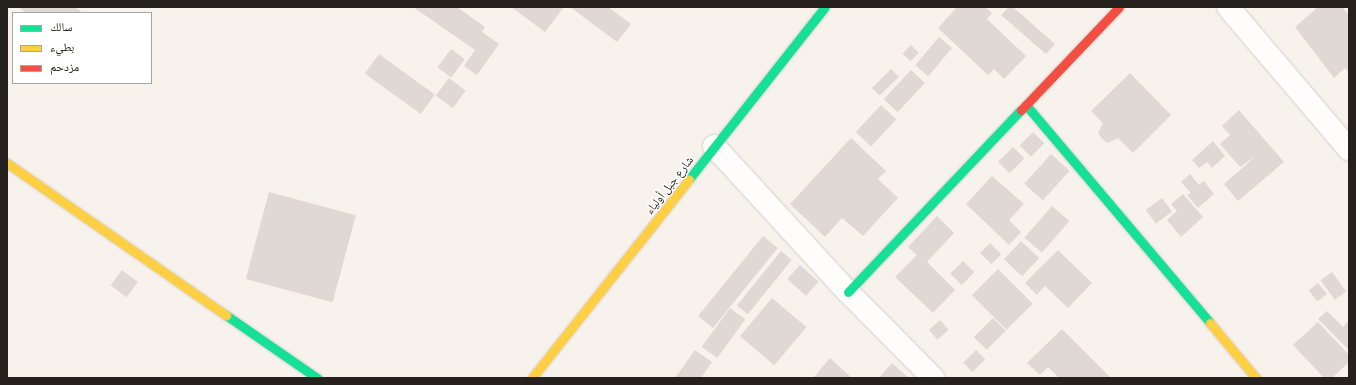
<!DOCTYPE html>
<html>
<head>
<meta charset="utf-8">
<style>
  body { margin:0 }
  #map { position:relative; width:1356px; height:385px; overflow:hidden; background:#f8f2ec; font-family:"Exo 2","Noto Naskh Arabic",sans-serif }
  div>[style] { position:absolute }
  .building>* { inset:0; background:#dfd8d5; transform-origin:0 0 }
  .roads { filter:drop-shadow(0 0 1px #d5d0cb) drop-shadow(0 0 1px #d5d0cb) }
  .street>* { height:22px; margin:-11px; padding:0 11px; transform-origin:11px; border-radius:11px; background:#fefdfc }
  .fast>* { height:9px; margin:-4.5px; padding:0 4.5px; transform-origin:4.5px; border-radius:4.5px; background:#16e098 }
  .slow>* { height:9px; margin:-4.5px; padding:0 4.5px; transform-origin:4.5px; border-radius:4.5px; background:#ffcf43 }
  .jam>* { height:9px; margin:-4.5px; padding:0 4.5px; transform-origin:4.5px; border-radius:4.5px; background:#f24e42 }
  span { translate:-50% -50%; white-space:nowrap; text-align:center; line-height:1.15; -webkit-text-stroke:3px #fff; paint-order:stroke }
  .street-label { font-size:12px; color:#26211d }
  .frame { position:absolute; inset:0; border:8px solid #26211d; pointer-events:none }
  .legend { position:absolute; left:12px; top:12px; width:140px; height:72px; box-sizing:border-box; background:#fff; border:1px solid #a8a6a5; margin:0; padding:5px 7px; list-style:none; font-size:12px; color:#26211d }
  .legend li { display:flex; align-items:center; gap:8px; height:20px }
  .legend b { width:20px; border:1px solid #a8a6a5 }
</style>
</head>
<body>
<div id="map">
  <div class="building">
    <i style="clip-path:polygon(18px 7px,75px 7px,83px 13px,26px 13px)"></i>
    <i style="clip-path:polygon(413px 7px,457px 7px,485px 27px,482px 32px,499px 44px,477px 75px,464px 66px,475px 50px)"></i>
    <i style="clip-path:polygon(511px 7px,564px 7px,545px 32px)"></i>
    <i style="clip-path:polygon(570px 7px,608px 7px,631px 24px,617px 42px)"></i>
    <i style="clip-path:polygon(957px 7px,985px 7px,992px 13px,987px 19px,1026px 56px,1004px 79px,994px 69px,988px 75px,938px 28px)"></i>
    <i style="clip-path:polygon(1009px 7px,1013px 7px,1055px 44px,1046px 54px,1001px 15px)"></i>
    <i style="clip-path:polygon(1318px 7px,1342px 7px,1349px 15px,1349px 72px,1345px 68px,1334px 78px,1295px 27px)"></i>
    <i style="left:939px;top:37px;width:17px;height:37px;rotate:40deg"></i>
    <i style="left:911px;top:45px;width:11px;height:12px;rotate:45deg"></i>
    <i style="left:451px;top:49px;width:17px;height:23px;rotate:36deg"></i>
    <i style="left:379px;top:54px;width:69px;height:24px;rotate:36deg"></i>
    <i style="left:891px;top:69px;width:11px;height:27px;rotate:45deg"></i>
    <i style="left:911px;top:70px;width:19px;height:40px;rotate:43deg"></i>
    <i style="clip-path:polygon(1130px 73px,1171px 115px,1133px 153px,1118px 138px,1108px 143px,1102px 139px,1098px 133px,1103px 123px,1091px 111px)"></i>
    <i style="left:449px;top:78px;width:21px;height:22px;rotate:37deg"></i>
    <i style="left:881px;top:105px;width:21px;height:37px;rotate:43deg"></i>
    <i style="clip-path:polygon(1239px 110px,1284px 162px,1238px 201px,1224px 184px,1256px 156px,1240px 167px,1220px 144px,1230px 135px,1222px 126px)"></i>
    <i style="left:1033px;top:132px;width:16px;height:19px;rotate:45deg"></i>
    <i style="clip-path:polygon(851px 138px,886px 171px,878px 179px,898px 198px,863px 236px,842px 218px,825px 237px,790px 204px)"></i>
    <i style="clip-path:polygon(1213px 141px,1225px 156px,1212px 168px,1207px 162px,1199px 168px,1192px 160px)"></i>
    <i style="left:1013px;top:147px;width:16px;height:21px;rotate:45deg"></i>
    <i style="left:1051px;top:154px;width:25px;height:40px;rotate:42deg"></i>
    <i style="clip-path:polygon(1190px 174px,1199px 185px,1204px 181px,1214px 194px,1198px 208px,1187px 195px,1191px 193px,1181px 182px)"></i>
    <i style="clip-path:polygon(992px 176px,1024px 204px,1009px 220px,1021px 232px,1009px 245px,966px 204px)"></i>
    <i style="left:269px;top:192px;width:90px;height:90px;rotate:15deg"></i>
    <i style="clip-path:polygon(1183px 194px,1203px 217px,1181px 237px,1167px 220px,1177px 211px,1171px 204px)"></i>
    <i style="left:1162px;top:198px;width:17px;height:20px;rotate:54deg"></i>
    <i style="left:1052px;top:206px;width:23px;height:42px;rotate:41deg"></i>
    <i style="clip-path:polygon(937px 216px,954px 233px,927px 262px,955px 290px,933px 313px,895px 277px,917px 255px,908px 247px)"></i>
    <i style="left:763px;top:236px;width:19px;height:103px;rotate:39deg"></i>
    <i style="left:1021px;top:241px;width:25px;height:25px;rotate:43deg"></i>
    <i style="left:990px;top:243px;width:16px;height:14px;rotate:45deg"></i>
    <i style="clip-path:polygon(1058px 250px,1092px 283px,1068px 308px,1045px 286px,1037px 295px,1025px 283px)"></i>
    <i style="left:781px;top:251px;width:14px;height:70px;rotate:39deg"></i>
    <i style="left:963px;top:261px;width:16px;height:18px;rotate:45deg"></i>
    <i style="left:800px;top:265px;width:25px;height:19px;rotate:42deg"></i>
    <i style="left:998px;top:269px;width:49px;height:37px;rotate:45deg"></i>
    <i style="left:122px;top:270px;width:20px;height:19px;rotate:37deg"></i>
    <i style="left:1332px;top:272px;width:24px;height:14px;rotate:54deg"></i>
    <i style="left:1318px;top:283px;width:14px;height:12px;rotate:51deg"></i>
    <i style="left:772px;top:298px;width:45px;height:50px;rotate:40deg"></i>
    <i style="left:730px;top:308px;width:19px;height:48px;rotate:36deg"></i>
    <i style="clip-path:polygon(1327px 311px,1343px 327px,1349px 320px,1349px 350px,1318px 319px)"></i>
    <i style="left:993px;top:318px;width:18px;height:27px;rotate:45deg"></i>
    <i style="left:940px;top:320px;width:13px;height:15px;rotate:48deg"></i>
    <i style="clip-path:polygon(1318px 322px,1349px 355px,1349px 362px,1332px 378px,1324px 378px,1293px 345px)"></i>
    <i style="clip-path:polygon(1062px 329px,1111px 378px,1059px 378px,1048px 367px,1040px 375px,1027px 363px)"></i>
    <i style="clip-path:polygon(695px 350px,712px 362px,701px 378px,675px 378px)"></i>
    <i style="left:976px;top:350px;width:13px;height:18px;rotate:45deg"></i>
    <i style="clip-path:polygon(830px 358px,852px 378px,813px 378px)"></i>
    <i style="clip-path:polygon(892px 363px,909px 378px,879px 378px)"></i>
  </div>
  <div class="roads">
    <div class="street">
      <i style="left:1228px;top:7px;width:187px;rotate:49.6deg"></i>
      <i style="left:714px;top:146px;width:198px;rotate:47.5deg"></i>
      <i style="left:848px;top:292px;width:121px;rotate:45.3deg"></i>
    </div>
    <div class="fast">
      <i style="left:1026px;top:105px;width:285px;rotate:49.8deg"></i>
      <i style="left:689px;top:179px;width:219px;rotate:-51.7deg"></i>
      <i style="left:848px;top:292px;width:251px;rotate:-46.5deg"></i>
      <i style="left:226px;top:315px;width:111px;rotate:34.7deg"></i>
    </div>
    <div class="slow">
      <i style="left:7px;top:163px;width:267px;rotate:34.8deg"></i>
      <i style="left:1210px;top:323px;width:72px;rotate:50.1deg"></i>
      <i style="left:532px;top:378px;width:253px;rotate:-51.7deg"></i>
    </div>
    <div class="jam">
      <i style="left:1021px;top:110px;width:142px;rotate:-46.4deg"></i>
    </div>
  </div>
  <div class="street-label">
    <span style="left:669px;top:185px;rotate:-52deg">شارع جبل أولياء</span>
  </div>
  <div class="frame"></div>
  <ul class="legend">
  <li><b style="height:5px;background:#16e098"></b>سالك</li>
  <li><b style="height:5px;background:#ffcf43"></b>بطيء</li>
  <li><b style="height:5px;background:#f24e42"></b>مزدحم</li>
  </ul>
</div>
</body>
</html>
